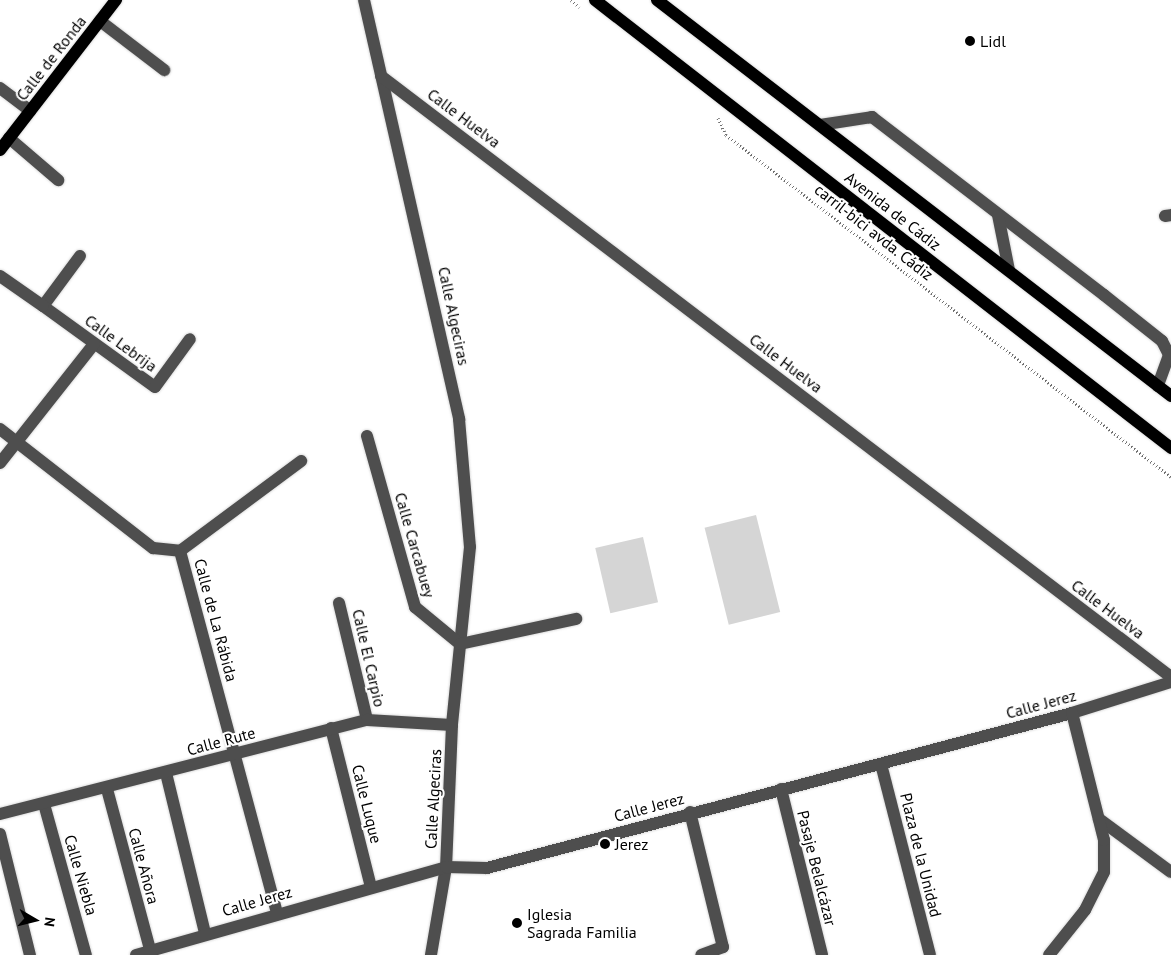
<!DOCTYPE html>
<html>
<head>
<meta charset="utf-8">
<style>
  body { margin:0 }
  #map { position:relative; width:1171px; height:955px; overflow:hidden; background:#fff; font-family:"PT Sans",sans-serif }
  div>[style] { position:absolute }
  .green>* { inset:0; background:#d5d5d5; transform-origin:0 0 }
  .path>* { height:3px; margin-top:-1.5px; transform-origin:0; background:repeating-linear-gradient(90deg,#707070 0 1px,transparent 0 3.5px) }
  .roads { filter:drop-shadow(0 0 1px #dbdbdb) drop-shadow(0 0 1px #dbdbdb) }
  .minor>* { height:12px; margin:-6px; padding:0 6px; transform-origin:6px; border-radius:6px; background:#4e4e4e }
  .major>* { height:12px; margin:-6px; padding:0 6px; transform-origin:6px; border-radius:6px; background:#000 }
  .dots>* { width:14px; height:14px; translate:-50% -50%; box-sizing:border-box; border:2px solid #fff; border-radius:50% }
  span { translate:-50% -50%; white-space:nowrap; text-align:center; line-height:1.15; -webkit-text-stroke:4px #fff; paint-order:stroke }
  .poi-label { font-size:16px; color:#000 }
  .left { translate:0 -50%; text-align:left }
  .street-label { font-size:16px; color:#000 }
  .north { position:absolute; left:10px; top:895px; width:50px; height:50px; -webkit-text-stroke:4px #fff; paint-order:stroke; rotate:98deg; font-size:14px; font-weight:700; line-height:20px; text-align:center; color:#000 }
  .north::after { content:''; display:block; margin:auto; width:18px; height:22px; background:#000; clip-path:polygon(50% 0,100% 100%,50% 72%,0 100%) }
</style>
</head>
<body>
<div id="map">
  <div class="green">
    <i style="left:756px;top:515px;width:100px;height:53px;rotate:76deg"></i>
    <i style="left:643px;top:537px;width:67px;height:49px;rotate:77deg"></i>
  </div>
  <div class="path">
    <i style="left:571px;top:0;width:11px;rotate:41deg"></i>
    <i style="left:718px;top:118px;width:19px;rotate:65deg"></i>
    <i style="left:726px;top:135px;width:561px;rotate:37.54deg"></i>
  </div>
  <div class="roads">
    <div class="minor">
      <i style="left:364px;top:0;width:430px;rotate:77.2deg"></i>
      <i style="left:459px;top:419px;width:128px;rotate:85.1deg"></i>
      <i style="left:470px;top:547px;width:179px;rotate:95.8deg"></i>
      <i style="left:452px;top:725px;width:142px;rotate:92.4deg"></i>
      <i style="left:446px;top:867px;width:89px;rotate:99.7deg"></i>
      <i style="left:100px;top:21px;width:81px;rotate:37.4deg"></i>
      <i style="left:381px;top:76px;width:993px;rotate:37.26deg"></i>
      <i style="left:0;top:88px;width:38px;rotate:37deg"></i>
      <i style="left:820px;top:125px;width:53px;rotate:-8.7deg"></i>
      <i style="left:872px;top:117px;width:292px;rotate:37.5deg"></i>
      <i style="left:1104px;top:295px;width:74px;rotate:38.4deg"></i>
      <i style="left:1162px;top:341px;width:16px;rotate:63deg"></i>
      <i style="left:1169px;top:355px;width:33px;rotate:110deg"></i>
      <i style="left:9px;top:138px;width:65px;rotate:40.6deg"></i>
      <i style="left:998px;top:215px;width:56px;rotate:78.7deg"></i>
      <i style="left:1165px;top:216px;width:6px;rotate:-9deg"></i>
      <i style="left:80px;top:256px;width:62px;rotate:126.5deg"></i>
      <i style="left:43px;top:306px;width:138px;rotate:35.9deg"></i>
      <i style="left:155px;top:387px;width:59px;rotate:-53.9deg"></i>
      <i style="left:0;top:276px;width:52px;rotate:34.9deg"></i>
      <i style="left:0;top:429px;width:194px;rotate:37.9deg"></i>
      <i style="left:153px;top:548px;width:27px;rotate:6deg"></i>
      <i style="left:180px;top:551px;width:374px;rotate:75deg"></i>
      <i style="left:367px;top:436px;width:178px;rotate:74.3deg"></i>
      <i style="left:415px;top:607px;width:58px;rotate:39.4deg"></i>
      <i style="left:460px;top:644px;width:119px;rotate:-12.2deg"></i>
      <i style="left:0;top:463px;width:152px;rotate:-51.7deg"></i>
      <i style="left:180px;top:551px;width:151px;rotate:-36.6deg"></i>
      <i style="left:339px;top:603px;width:120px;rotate:76.5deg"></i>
      <i style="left:331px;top:728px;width:164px;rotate:75.9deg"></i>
      <i style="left:881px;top:764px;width:197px;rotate:75.6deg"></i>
      <i style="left:166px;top:773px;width:165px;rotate:76.3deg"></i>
      <i style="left:107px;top:789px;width:167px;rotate:75deg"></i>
      <i style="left:781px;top:789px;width:171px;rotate:76.1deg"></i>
      <i style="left:44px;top:804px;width:157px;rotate:74.5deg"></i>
      <i style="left:690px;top:812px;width:139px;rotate:76.3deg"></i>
      <i style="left:723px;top:947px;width:23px;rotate:160deg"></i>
      <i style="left:0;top:814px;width:379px;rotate:-14.4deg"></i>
      <i style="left:367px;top:720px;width:85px;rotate:3.4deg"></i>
      <i style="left:1099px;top:819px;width:89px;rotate:36.4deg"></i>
      <i style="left:0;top:834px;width:125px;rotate:76.1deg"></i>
      <i style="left:136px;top:955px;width:322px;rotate:-15.8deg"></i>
      <i style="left:446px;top:867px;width:41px;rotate:1.4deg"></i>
      <i style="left:487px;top:868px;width:605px;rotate:-14.84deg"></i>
      <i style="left:1072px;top:713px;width:104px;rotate:-17.4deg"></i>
      <i style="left:1049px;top:955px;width:58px;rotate:-51.3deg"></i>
      <i style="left:1085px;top:910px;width:42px;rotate:-63.4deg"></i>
      <i style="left:1104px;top:872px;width:32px;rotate:-90deg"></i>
      <i style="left:1104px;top:840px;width:131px;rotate:-104.1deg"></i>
    </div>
    <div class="major">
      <i style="left:595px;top:0;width:730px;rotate:37.87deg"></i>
      <i style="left:657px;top:0;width:649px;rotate:37.61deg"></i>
      <i style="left:0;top:150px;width:190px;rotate:-52.3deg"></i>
    </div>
  </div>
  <div class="dots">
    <i style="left:970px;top:41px;background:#000"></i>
    <i style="left:605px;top:844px;background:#000"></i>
    <i style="left:517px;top:923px;background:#000"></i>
  </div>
  <div class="poi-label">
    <span class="left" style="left:980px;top:41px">Lidl</span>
    <span class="left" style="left:615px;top:844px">Jerez</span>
    <span class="left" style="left:527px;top:923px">Iglesia<br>Sagrada Familia</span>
  </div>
  <div class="street-label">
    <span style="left:51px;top:58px;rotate:-52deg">Calle de Ronda</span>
    <span style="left:464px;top:118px;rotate:37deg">Calle Huelva</span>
    <span style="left:893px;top:211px;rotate:38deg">Avenida de Cádiz</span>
    <span style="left:874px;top:232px;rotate:38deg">carril-bici avda. Cádiz</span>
    <span style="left:454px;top:316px;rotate:78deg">Calle Algeciras</span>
    <span style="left:121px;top:343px;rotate:36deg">Calle Lebrija</span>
    <span style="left:786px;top:363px;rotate:37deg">Calle Huelva</span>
    <span style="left:415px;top:545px;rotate:74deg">Calle Carcabuey</span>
    <span style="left:1108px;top:609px;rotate:37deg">Calle Huelva</span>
    <span style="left:216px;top:620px;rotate:75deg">Calle de La Rábida</span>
    <span style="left:369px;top:658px;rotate:77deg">Calle El Carpio</span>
    <span style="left:1041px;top:704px;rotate:-15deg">Calle Jerez</span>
    <span style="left:221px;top:741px;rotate:-15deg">Calle Rute</span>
    <span style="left:433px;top:799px;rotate:-87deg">Calle Algeciras</span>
    <span style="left:367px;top:804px;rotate:76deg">Calle Luque</span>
    <span style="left:649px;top:807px;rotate:-15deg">Calle Jerez</span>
    <span style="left:921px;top:855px;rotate:76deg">Plaza de la Unidad</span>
    <span style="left:144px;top:866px;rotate:75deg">Calle Añora</span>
    <span style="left:817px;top:868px;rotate:76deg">Pasaje Belalcázar</span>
    <span style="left:81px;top:875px;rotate:74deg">Calle Niebla</span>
    <span style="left:257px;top:901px;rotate:-16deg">Calle Jerez</span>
  </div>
  <div class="north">N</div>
</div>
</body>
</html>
